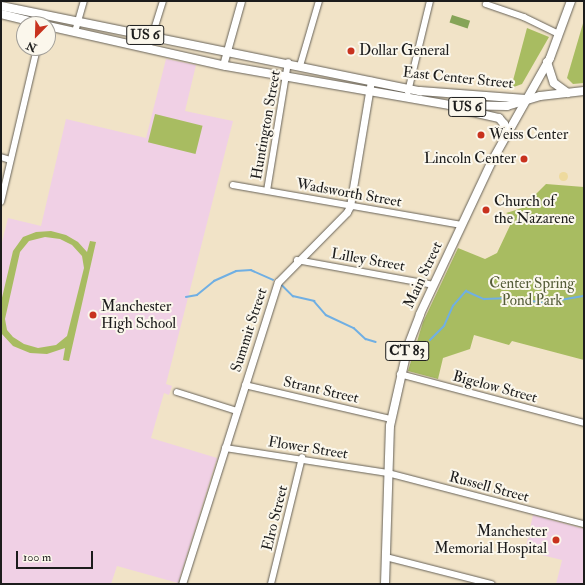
<!DOCTYPE html>
<html>
<head>
<meta charset="utf-8">
<style>
  body { margin:0 }
  #map { position:relative; width:585px; height:585px; overflow:hidden; background:#f1e3c7; font-family:"IM FELL Double Pica",serif }
  div>[style] { position:absolute }
  .built>* { inset:0; background:#f0d0e5 }
  .green>* { inset:0; background:#a8bc61; transform-origin:0 0 }
  .forest>* { inset:0; background:#86a457; transform-origin:0 0 }
  .sand>* { inset:0; background:#eeda9e }
  .round { border-radius:50% }
  .stream>* { height:1.5px; margin:-0.75px; padding:0 0.75px; transform-origin:0.75px; border-radius:0.75px; background:#70afe3 }
  .roads { filter:drop-shadow(0 0 1px #676258) drop-shadow(0 0 1px #676258) }
  .minor>* { height:5.5px; margin:-2.75px; padding:0 2.75px; transform-origin:2.75px; border-radius:2.75px; background:#fff }
  .tertiary>* { height:7px; margin:-3.5px; padding:0 3.5px; transform-origin:3.5px; border-radius:3.5px; background:#fff }
  .primary>* { height:8px; margin:-4px; padding:0 4px; transform-origin:4px; border-radius:4px; background:#fff }
  .dots>* { width:11px; height:11px; translate:-50% -50%; box-sizing:border-box; border:2px solid #fbf7ec; border-radius:50% }
  span { translate:-50% -50%; white-space:nowrap; text-align:center; line-height:1.15; -webkit-text-stroke:4px #fbf7ec; paint-order:stroke }
  .shield-label span { padding:1px 3px; background:#fbf7ec; border:1px solid; border-radius:3px; -webkit-text-stroke-width:0 }
  .shield-label { font-size:14px; color:#1c1c1c; font-weight:700 }
  .poi-label { font-size:15px; color:#1c1c1c }
  .left { translate:0 -50%; text-align:left }
  .right { translate:-100% -50%; text-align:right }
  .street-label { font-size:15px; color:#1c1c1c }
  .park-label { font-size:15px; color:#545c38 }
  .frame { position:absolute; inset:0; border:2px solid #1c1c1c; pointer-events:none }
  .north { position:absolute; left:16px; top:16px; width:40px; height:40px; box-sizing:border-box; background:#fbf7ec; border:1px solid #a29f99; border-radius:50%; rotate:203deg; font-size:11px; font-weight:700; line-height:16px; text-align:center; color:#1c1c1c }
  .north::after { content:''; display:block; margin:auto; width:14px; height:18px; background:#c8321e; clip-path:polygon(50% 0,100% 100%,50% 72%,0 100%) }
  .scale { position:absolute; left:16px; top:551px; width:77px; height:18px; box-sizing:border-box; border:2px solid #1c1c1c; border-top:0; padding-left:5px; font-size:12px; line-height:14px; white-space:nowrap; color:#1c1c1c; -webkit-text-stroke:3px #fbf7ec; paint-order:stroke }
</style>
</head>
<body>
<div id="map">
  <div class="built">
    <i style="clip-path:polygon(166px 59px,196px 65px,185px 111px,233px 121px,166px 384px,172px 386px,169px 395px,164px 393px,151px 438px,217px 458px,178px 583px,117px 566px,111px 584px,1px 584px,1px 246px,8px 218px,41px 226px,66px 119px,146px 138px)"></i>
    <i style="clip-path:polygon(533px 515px,584px 529px,584px 584px,556px 584px,562px 560px,525px 551px)"></i>
  </div>
  <div class="green">
    <i style="clip-path:polygon(584px 20px,584px 83px,573px 84px,567px 78px)"></i>
    <i style="clip-path:polygon(527px 28px,549px 37px,522px 84px,511px 88px)"></i>
    <i style="left:155px;top:114px;width:49px;height:29px;rotate:14deg"></i>
    <i style="clip-path:polygon(546px 184px,584px 187px,584px 360px,512px 341px,509px 345px,474px 335px,470px 349px,443px 358px,438px 379px,408px 371px,423px 322px,458px 248px,485px 259px,497px 253px,514px 217px,506px 213px,522px 208px)"></i>
    <i style="clip-path:polygon(evenodd,36px 232px,51px 231px,66px 235px,78px 242px,87px 252px,90px 241px,96px 242px,69px 361px,63px 360px,65px 348px,47px 354px,30px 353px,13px 346px,1px 333px,1px 302px,13px 251px,23px 237px,36px 232px,45px 237px,60px 239px,72px 245px,82px 256px,84px 268px,67px 336px,56px 345px,38px 348px,24px 344px,13px 337px,7px 330px,5px 319px,20px 252px,29px 241px,45px 237px)"></i>
  </div>
  <div class="forest">
    <i style="left:452px;top:15px;width:19px;height:8px;rotate:18deg"></i>
  </div>
  <div class="sand">
    <i class="round" style="left:558.5px;top:171.5px;width:9px;height:9px"></i>
  </div>
  <div class="stream">
    <i style="left:282px;top:285px;width:16px;rotate:45deg"></i>
    <i style="left:293px;top:296px;width:22px;rotate:13deg"></i>
    <i style="left:314px;top:301px;width:18px;rotate:49deg"></i>
    <i style="left:326px;top:315px;width:31px;rotate:25deg"></i>
    <i style="left:354px;top:328px;width:16px;rotate:43deg"></i>
    <i style="left:366px;top:339px;width:10px;rotate:17deg"></i>
    <i style="left:186px;top:297px;width:11px;rotate:-10deg"></i>
    <i style="left:197px;top:295px;width:22px;rotate:-39deg"></i>
    <i style="left:214px;top:281px;width:24px;rotate:-24deg"></i>
    <i style="left:236px;top:271px;width:15px;rotate:-4deg"></i>
    <i style="left:251px;top:270px;width:24px;rotate:24deg"></i>
    <i style="left:430px;top:340px;width:20px;rotate:-45deg"></i>
    <i style="left:444px;top:326px;width:22px;rotate:-66deg"></i>
    <i style="left:453px;top:306px;width:20px;rotate:-49deg"></i>
    <i style="left:466px;top:291px;width:20px;rotate:24deg"></i>
    <i style="left:484px;top:299px;width:29px;rotate:-2deg"></i>
    <i style="left:513px;top:298px;width:30px;rotate:9deg"></i>
    <i style="left:543px;top:303px;width:42px;rotate:-9.7deg"></i>
  </div>
  <div class="roads">
    <div class="minor">
      <i style="left:486px;top:4px;width:40px;rotate:18.9deg"></i>
      <i style="left:524px;top:17px;width:39px;rotate:26deg"></i>
      <i style="left:75px;top:32px;width:32px;rotate:-74deg"></i>
      <i style="left:148px;top:49px;width:50px;rotate:-72.6deg"></i>
      <i style="left:300px;top:66px;width:68px;rotate:-73.7deg"></i>
      <i style="left:408px;top:92px;width:94px;rotate:-76.4deg"></i>
      <i style="left:1px;top:157px;width:9px;rotate:18deg"></i>
      <i style="left:233px;top:185px;width:232px;rotate:9.9deg"></i>
      <i style="left:267px;top:191px;width:130px;rotate:-80.7deg"></i>
      <i style="left:1px;top:202px;width:158px;rotate:-76.8deg"></i>
      <i style="left:297px;top:260px;width:139px;rotate:10.3deg"></i>
      <i style="left:400px;top:374px;width:190px;rotate:14.9deg"></i>
      <i style="left:245px;top:385px;width:150px;rotate:13.1deg"></i>
      <i style="left:177px;top:392px;width:63px;rotate:17.6deg"></i>
      <i style="left:225px;top:448px;width:165px;rotate:8.7deg"></i>
      <i style="left:388px;top:473px;width:203px;rotate:14.6deg"></i>
      <i style="left:386px;top:557px;width:109px;rotate:14.3deg"></i>
      <i style="left:271px;top:584px;width:130px;rotate:-76.2deg"></i>
    </div>
    <div class="tertiary">
      <i style="left:223px;top:65px;width:66px;rotate:-74.3deg"></i>
      <i style="left:182px;top:584px;width:317px;rotate:-72.4deg"></i>
      <i style="left:278px;top:282px;width:98px;rotate:-45.4deg"></i>
      <i style="left:347px;top:212px;width:7px;rotate:-63deg"></i>
      <i style="left:350px;top:206px;width:127px;rotate:-80.5deg"></i>
    </div>
    <div class="primary">
      <i style="left:1px;top:6px;width:428px;rotate:11.5deg"></i>
      <i style="left:420px;top:91px;width:106px;rotate:4.3deg"></i>
      <i style="left:1px;top:14px;width:41px;rotate:14deg"></i>
      <i style="left:48px;top:26px;width:182px;rotate:12.7deg"></i>
      <i style="left:226px;top:66px;width:227px;rotate:9.9deg"></i>
      <i style="left:450px;top:105px;width:57px;rotate:1deg"></i>
      <i style="left:507px;top:106px;width:34px;rotate:-17deg"></i>
      <i style="left:540px;top:96px;width:44px;rotate:-6.5deg"></i>
      <i style="left:547px;top:62px;width:22px;rotate:72deg"></i>
      <i style="left:554px;top:83px;width:17px;rotate:36deg"></i>
      <i style="left:468px;top:111px;width:32px;rotate:13deg"></i>
      <i style="left:499px;top:118px;width:8px;rotate:50deg"></i>
      <i style="left:504px;top:124px;width:13px;rotate:86deg"></i>
      <i style="left:385px;top:584px;width:158px;rotate:-88.2deg"></i>
      <i style="left:390px;top:426px;width:82px;rotate:-77.3deg"></i>
      <i style="left:408px;top:346px;width:34px;rotate:-69deg"></i>
      <i style="left:420px;top:314px;width:169px;rotate:-64.8deg"></i>
      <i style="left:492px;top:161px;width:118px;rotate:-60.6deg"></i>
      <i style="left:550px;top:58px;width:61px;rotate:-69.8deg"></i>
    </div>
  </div>
  <div class="dots">
    <i style="left:351px;top:51px;background:#c8321e"></i>
    <i style="left:481px;top:135px;background:#c8321e"></i>
    <i style="left:524px;top:159px;background:#c8321e"></i>
    <i style="left:486px;top:210px;background:#c8321e"></i>
    <i style="left:93px;top:315px;background:#c8321e"></i>
    <i style="left:556px;top:540px;background:#c8321e"></i>
  </div>
  <div class="shield-label">
    <span style="left:145px;top:35px">US 6</span>
    <span style="left:467px;top:107px">US 6</span>
    <span style="left:407px;top:351px">CT 83</span>
  </div>
  <div class="poi-label">
    <span class="left" style="left:359px;top:51px">Dollar General</span>
    <span class="left" style="left:489px;top:135px">Weiss Center</span>
    <span class="right" style="left:516px;top:159px">Lincoln Center</span>
    <span class="left" style="left:494px;top:210px">Church of<br>the Nazarene</span>
    <span class="left" style="left:101px;top:315px">Manchester<br>High School</span>
    <span class="right" style="left:547px;top:540px">Manchester<br>Memorial Hospital</span>
  </div>
  <div class="street-label">
    <span style="left:458px;top:78px;rotate:6deg">East Center Street</span>
    <span style="left:266px;top:125px;rotate:-80deg">Huntington Street</span>
    <span style="left:349px;top:193px;rotate:10deg">Wadsworth Street</span>
    <span style="left:368px;top:260px;rotate:10deg">Lilley Street</span>
    <span style="left:423px;top:275px;rotate:-65deg">Main Street</span>
    <span style="left:249px;top:330px;rotate:-72deg">Summit Street</span>
    <span style="left:495px;top:387px;rotate:15deg">Bigelow Street</span>
    <span style="left:321px;top:390px;rotate:13deg">Strant Street</span>
    <span style="left:308px;top:448px;rotate:9deg">Flower Street</span>
    <span style="left:489px;top:487px;rotate:15deg">Russell Street</span>
    <span style="left:275px;top:518px;rotate:-76deg">Elro Street</span>
  </div>
  <div class="park-label">
    <span style="left:532px;top:292px">Center Spring<br>Pond Park</span>
  </div>
  <div class="frame"></div>
  <div class="north">N</div>
  <div class="scale">100 m</div>
</div>
</body>
</html>
